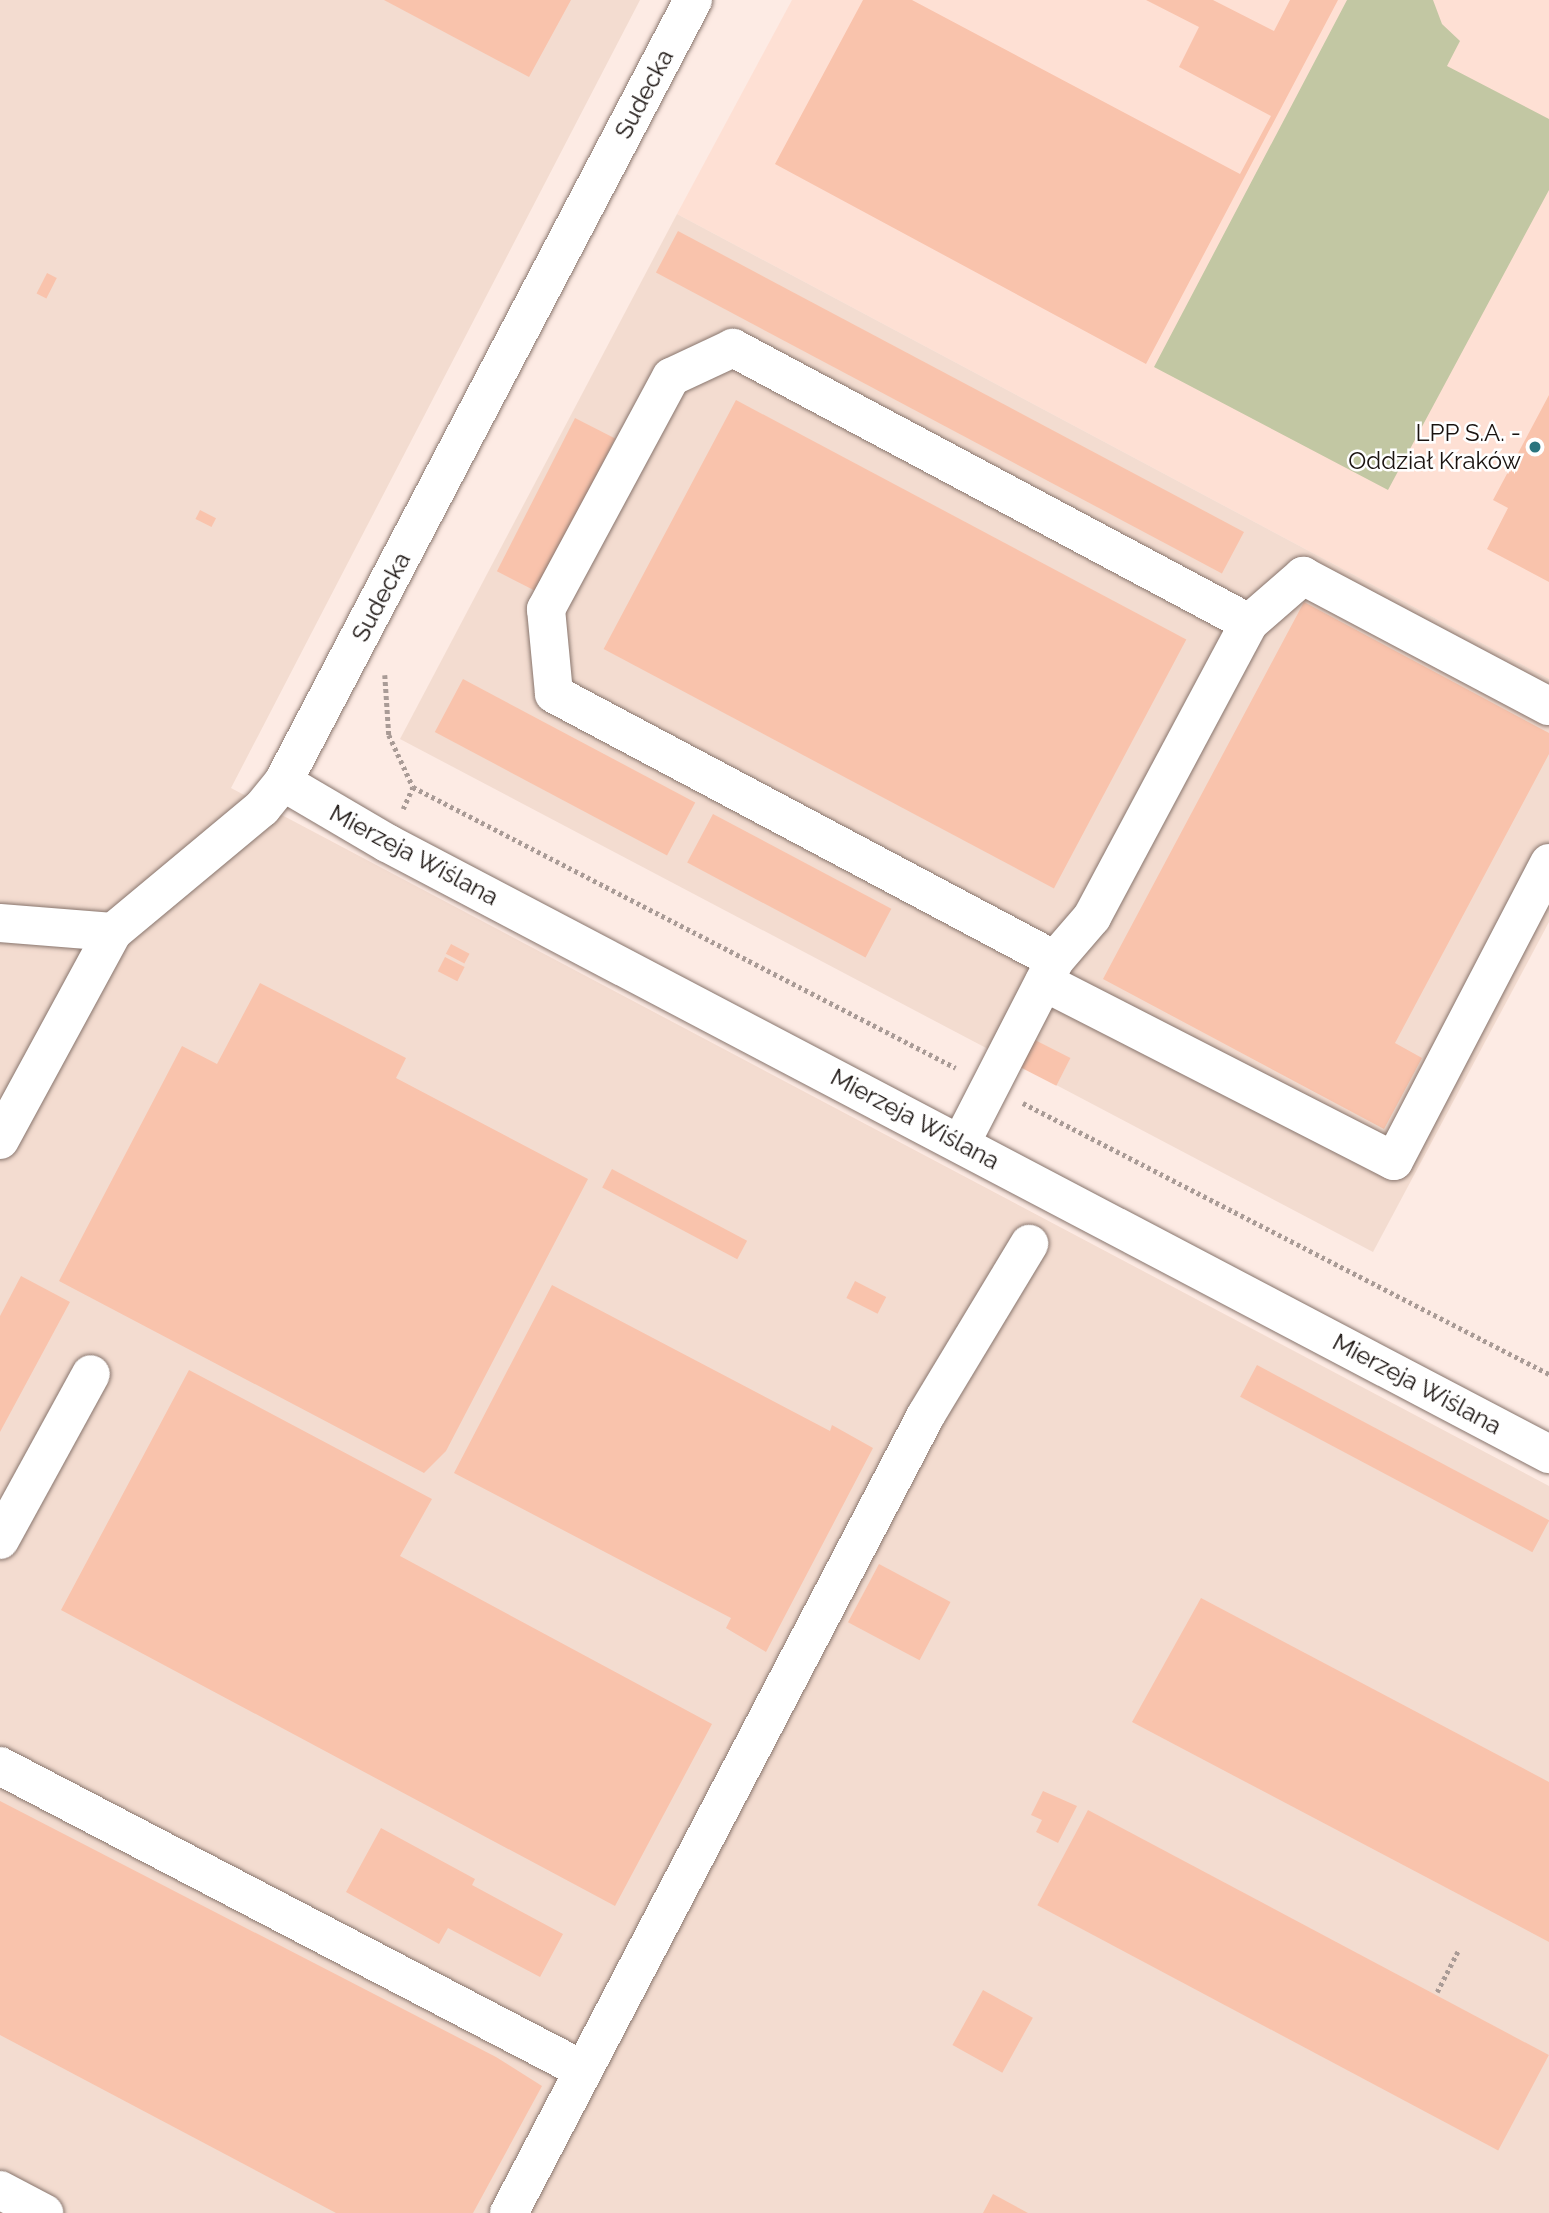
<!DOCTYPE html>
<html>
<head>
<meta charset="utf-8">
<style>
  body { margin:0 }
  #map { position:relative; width:1549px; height:2213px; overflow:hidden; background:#fdebe4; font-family:Raleway,sans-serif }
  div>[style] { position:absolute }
  .built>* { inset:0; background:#fee0d4 }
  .industrial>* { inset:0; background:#f3dcd0 }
  .green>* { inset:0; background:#c2c7a3 }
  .building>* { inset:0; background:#f9c3ac; transform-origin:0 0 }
  .path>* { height:4.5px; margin-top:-2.25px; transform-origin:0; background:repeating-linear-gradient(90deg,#a99b96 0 3.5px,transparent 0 7px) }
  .roads { filter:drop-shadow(0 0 2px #88756d) drop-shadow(0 0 2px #88756d) }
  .minor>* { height:38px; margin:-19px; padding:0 19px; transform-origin:19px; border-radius:19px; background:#fff }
  .dots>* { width:19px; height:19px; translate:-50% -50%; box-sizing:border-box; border:4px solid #fff; border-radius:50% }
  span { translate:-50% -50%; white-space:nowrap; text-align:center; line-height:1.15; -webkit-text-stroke:5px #fff; paint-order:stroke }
  .street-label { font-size:24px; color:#1a1310 }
  .poi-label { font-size:24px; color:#1a1310 }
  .right { translate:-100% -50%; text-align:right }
</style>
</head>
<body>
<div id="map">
  <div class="built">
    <i style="clip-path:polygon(792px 0,1549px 0,1549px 679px,677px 214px)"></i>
  </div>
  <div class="industrial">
    <i style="clip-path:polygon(0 0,640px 0,231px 788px,1549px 1486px,1549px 2213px,0 2213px)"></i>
    <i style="clip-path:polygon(677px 214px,1549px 679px,1549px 922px,1373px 1252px,400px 739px)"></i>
  </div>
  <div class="green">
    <i style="clip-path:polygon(1347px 0,1433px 0,1442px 24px,1460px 41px,1447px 66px,1549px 119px,1549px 190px,1388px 490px,1154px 367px)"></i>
  </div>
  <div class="building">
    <i style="clip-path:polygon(384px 0,571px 0,529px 77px)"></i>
    <i style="clip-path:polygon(863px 0,912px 0,1240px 174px,1271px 116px,1179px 67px,1199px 27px,1146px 0,1213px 0,1274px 31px,1290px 0,1338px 0,1146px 364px,775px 164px)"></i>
    <i style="left:678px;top:231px;width:641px;height:47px;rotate:28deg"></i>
    <i style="left:47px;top:273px;width:11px;height:23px;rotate:27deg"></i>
    <i style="clip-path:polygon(1549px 395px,1549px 582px,1487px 549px,1508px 508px,1493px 500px)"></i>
    <i style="left:736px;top:400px;width:510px;height:282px;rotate:28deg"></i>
    <i style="left:575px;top:418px;width:45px;height:172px;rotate:27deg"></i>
    <i style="left:200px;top:510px;width:18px;height:10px;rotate:27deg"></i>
    <i style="clip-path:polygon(1304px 602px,1549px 733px,1549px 754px,1395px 1043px,1422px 1058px,1384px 1129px,1103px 979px)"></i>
    <i style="left:463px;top:679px;width:263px;height:60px;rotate:28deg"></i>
    <i style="left:713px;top:814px;width:202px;height:55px;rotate:28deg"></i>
    <i style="left:451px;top:944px;width:21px;height:11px;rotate:28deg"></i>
    <i style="left:445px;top:957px;width:22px;height:16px;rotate:27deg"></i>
    <i style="clip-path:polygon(260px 983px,406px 1058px,396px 1078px,588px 1179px,446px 1451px,424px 1473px,59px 1281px,182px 1046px,217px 1064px)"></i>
    <i style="left:1033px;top:1039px;width:42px;height:31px;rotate:27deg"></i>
    <i style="left:612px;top:1169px;width:153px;height:21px;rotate:28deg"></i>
    <i style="clip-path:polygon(21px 1276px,70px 1302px,0 1432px,0 1316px)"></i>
    <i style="left:855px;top:1281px;width:35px;height:19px;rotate:27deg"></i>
    <i style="clip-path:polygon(552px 1285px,830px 1431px,832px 1425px,873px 1448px,766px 1652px,726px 1628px,731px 1618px,454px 1473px)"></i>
    <i style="left:1257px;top:1365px;width:331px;height:36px;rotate:28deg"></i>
    <i style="clip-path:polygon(189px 1370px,432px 1499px,400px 1556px,712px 1724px,615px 1906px,61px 1610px)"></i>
    <i style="left:879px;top:1564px;width:81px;height:66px;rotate:28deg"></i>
    <i style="clip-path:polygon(1201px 1598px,1549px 1782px,1549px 1942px,1132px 1722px)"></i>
    <i style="clip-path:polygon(1043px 1791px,1077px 1806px,1058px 1843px,1036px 1832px,1042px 1820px,1031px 1815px)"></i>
    <i style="clip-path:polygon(0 1801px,496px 2057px,542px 2086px,473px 2213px,336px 2213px,0 2035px)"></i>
    <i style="left:1088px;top:1810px;width:522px;height:108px;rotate:28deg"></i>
    <i style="clip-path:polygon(381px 1828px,475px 1879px,472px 1885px,563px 1934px,540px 1977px,448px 1928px,439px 1944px,346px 1892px)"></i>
    <i style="left:983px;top:1990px;width:57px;height:63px;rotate:29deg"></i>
    <i style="clip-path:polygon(993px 2194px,1028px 2213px,983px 2213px)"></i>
  </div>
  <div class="path">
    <i style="left:385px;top:675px;width:60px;rotate:86.2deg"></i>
    <i style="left:389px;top:735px;width:57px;rotate:65.2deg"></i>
    <i style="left:413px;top:787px;width:611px;rotate:27.36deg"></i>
    <i style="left:403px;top:809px;width:24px;rotate:-66deg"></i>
    <i style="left:1023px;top:1103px;width:592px;rotate:27.26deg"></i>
    <i style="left:1437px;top:1992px;width:46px;rotate:-62.9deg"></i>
  </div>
  <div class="roads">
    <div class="minor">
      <i style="left:1249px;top:623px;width:72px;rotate:-41deg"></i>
      <i style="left:1303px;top:576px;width:278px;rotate:27.9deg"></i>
      <i style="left:283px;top:782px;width:121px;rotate:30.4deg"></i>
      <i style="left:387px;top:843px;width:1313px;rotate:27.74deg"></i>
      <i style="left:0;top:923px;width:113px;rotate:4.6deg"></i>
      <i style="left:1044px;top:982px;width:393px;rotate:27.1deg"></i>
      <i style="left:1394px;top:1161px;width:336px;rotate:-62.5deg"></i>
      <i style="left:0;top:1140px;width:237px;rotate:-61.5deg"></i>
      <i style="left:113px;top:932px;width:194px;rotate:-39.8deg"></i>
      <i style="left:262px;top:808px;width:33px;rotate:-51deg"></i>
      <i style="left:283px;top:782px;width:883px;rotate:-62.33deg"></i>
      <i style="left:961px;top:1143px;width:206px;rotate:-62.8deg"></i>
      <i style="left:1055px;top:960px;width:57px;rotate:-49.3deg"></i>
      <i style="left:1092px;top:917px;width:333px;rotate:-61.9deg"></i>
      <i style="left:1249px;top:623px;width:585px;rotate:-151.94deg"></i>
      <i style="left:733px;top:348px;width:68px;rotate:154.9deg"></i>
      <i style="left:671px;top:377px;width:264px;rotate:118.3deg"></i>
      <i style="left:546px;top:609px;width:85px;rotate:84.6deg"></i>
      <i style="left:554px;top:694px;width:567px;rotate:27.97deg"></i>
      <i style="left:0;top:1540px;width:189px;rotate:-61.3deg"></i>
      <i style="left:0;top:1766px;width:657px;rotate:27.54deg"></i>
      <i style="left:0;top:2190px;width:50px;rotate:27.6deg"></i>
      <i style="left:509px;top:2213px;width:900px;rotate:-62.41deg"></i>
      <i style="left:926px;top:1415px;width:200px;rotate:-58.9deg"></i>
    </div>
  </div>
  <div class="dots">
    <i style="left:1535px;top:447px;background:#2b747e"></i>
  </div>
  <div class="street-label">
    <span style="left:644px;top:94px;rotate:-62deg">Sudecka</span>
    <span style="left:381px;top:597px;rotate:-62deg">Sudecka</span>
    <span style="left:414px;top:855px;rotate:28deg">Mierzeja Wiślana</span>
    <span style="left:915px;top:1119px;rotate:28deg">Mierzeja Wiślana</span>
    <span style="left:1417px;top:1384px;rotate:28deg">Mierzeja Wiślana</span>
  </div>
  <div class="poi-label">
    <span class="right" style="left:1521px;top:447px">LPP S.A. -<br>Oddział Kraków</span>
  </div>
</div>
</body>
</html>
